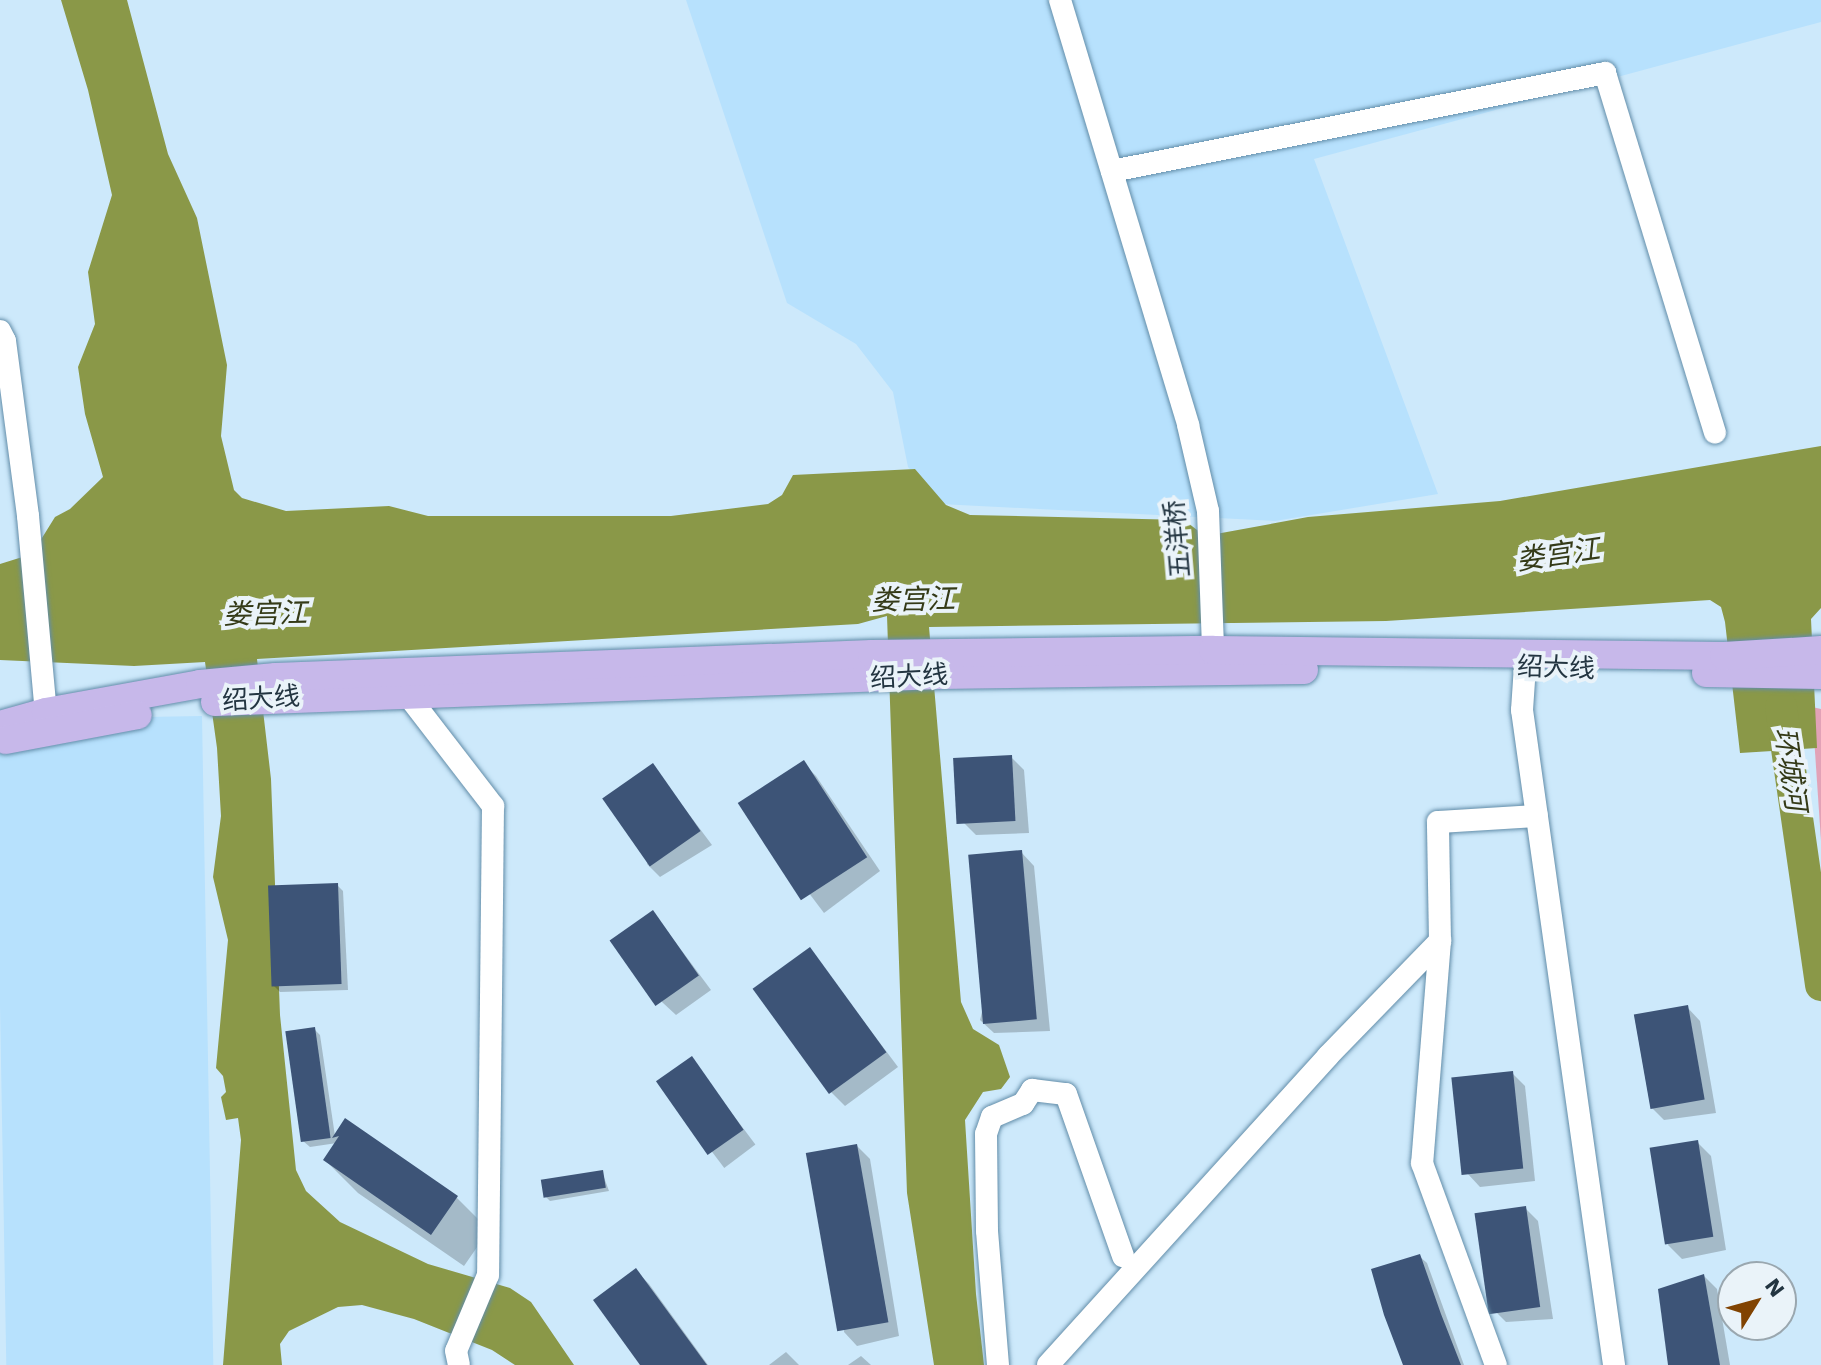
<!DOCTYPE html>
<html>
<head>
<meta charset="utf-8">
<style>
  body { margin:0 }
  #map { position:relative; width:1821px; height:1365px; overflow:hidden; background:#cde9fb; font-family:"Work Sans","Noto Sans SC",sans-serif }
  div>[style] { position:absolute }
  .built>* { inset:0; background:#b7e1fd; transform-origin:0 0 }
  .green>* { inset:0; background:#e2a2b7 }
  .water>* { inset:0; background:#8a9848 }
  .shadow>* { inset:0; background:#0003; transform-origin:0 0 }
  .river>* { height:32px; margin:-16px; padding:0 16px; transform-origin:16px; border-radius:16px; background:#8a9848 }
  .building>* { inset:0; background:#3d5477; transform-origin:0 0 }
  .roads { filter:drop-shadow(0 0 2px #628da9) drop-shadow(0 0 2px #628da9) }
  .minor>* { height:22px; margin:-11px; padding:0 11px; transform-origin:11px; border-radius:11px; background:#fff }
  .major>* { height:28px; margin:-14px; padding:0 14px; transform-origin:14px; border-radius:14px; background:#c7b8ea }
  span { translate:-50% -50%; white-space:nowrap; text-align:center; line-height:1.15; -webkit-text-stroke:8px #eaf3f9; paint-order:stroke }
  .street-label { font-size:26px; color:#233541 }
  .water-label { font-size:28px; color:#343a17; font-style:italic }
  .north { position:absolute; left:1717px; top:1261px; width:80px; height:80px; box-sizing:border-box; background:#eaf3f9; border:2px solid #9aa7af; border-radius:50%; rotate:53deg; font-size:22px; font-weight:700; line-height:32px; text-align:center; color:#233541 }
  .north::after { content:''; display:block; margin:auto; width:28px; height:36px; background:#814302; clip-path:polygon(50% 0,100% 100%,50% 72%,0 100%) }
</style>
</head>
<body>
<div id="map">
  <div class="built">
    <i style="clip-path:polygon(686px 0,1821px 0,1821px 22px,1314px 159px,1438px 494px,1275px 521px,940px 504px,908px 467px,893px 392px,856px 344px,787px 303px)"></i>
    <i style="left:202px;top:716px;width:649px;height:207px;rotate:89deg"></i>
  </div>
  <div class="green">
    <i style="clip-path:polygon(1812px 707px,1821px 709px,1821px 841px)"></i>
  </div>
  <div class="water">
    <i style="clip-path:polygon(61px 0,127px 0,168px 154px,197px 218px,227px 365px,221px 436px,234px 490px,242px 498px,286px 511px,389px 506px,428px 516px,671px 516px,768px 504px,782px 495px,793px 475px,915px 469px,946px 505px,970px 515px,1184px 520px,1205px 536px,1308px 517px,1500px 501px,1821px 446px,1821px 608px,1811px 619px,1817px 748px,1740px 753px,1725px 622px,1721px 607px,1710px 600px,1386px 621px,929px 627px,961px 1002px,973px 1029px,999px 1045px,1010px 1077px,1001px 1089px,983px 1092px,965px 1120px,976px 1294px,984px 1365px,934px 1365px,907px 1193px,887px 616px,858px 624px,257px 659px,271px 779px,280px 1015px,296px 1170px,306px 1191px,340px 1222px,428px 1264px,510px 1288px,531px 1302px,574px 1365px,515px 1365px,492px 1350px,414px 1319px,362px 1305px,338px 1307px,289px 1331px,280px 1344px,282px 1365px,223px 1365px,241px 1140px,238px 1118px,226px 1120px,221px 1097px,226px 1092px,223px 1076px,216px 1068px,228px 940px,213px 877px,221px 816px,217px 748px,205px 662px,134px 666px,0 660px,0 564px,32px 554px,55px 517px,70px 509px,103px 477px,85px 414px,78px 367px,95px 324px,88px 272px,112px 195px,88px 90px)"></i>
  </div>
  <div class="shadow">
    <i style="clip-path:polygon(1011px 757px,1024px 770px,1029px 833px,976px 835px,963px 822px)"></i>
    <i style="clip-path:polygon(803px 763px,816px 776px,880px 871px,824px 913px,743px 806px)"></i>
    <i style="clip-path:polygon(652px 765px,712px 845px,660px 877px,647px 864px)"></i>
    <i style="clip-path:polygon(1021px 852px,1034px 866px,1050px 1031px,994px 1033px,980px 1020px)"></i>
    <i style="clip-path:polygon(337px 885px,343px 891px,348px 990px,280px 992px,274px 986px)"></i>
    <i style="clip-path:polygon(653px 912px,711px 990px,676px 1015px,662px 1002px)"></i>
    <i style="clip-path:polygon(810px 950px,898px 1067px,845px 1106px,831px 1092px)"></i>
    <i style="clip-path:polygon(1687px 1007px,1700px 1021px,1716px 1113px,1664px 1120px,1651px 1107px)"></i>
    <i style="clip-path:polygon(314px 1029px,320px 1035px,335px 1136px,346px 1121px,456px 1197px,489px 1230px,464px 1266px,358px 1193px,325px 1160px,337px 1143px,310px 1147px,303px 1141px)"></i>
    <i style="left:691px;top:1059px;width:107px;height:39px;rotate:53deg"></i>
    <i style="clip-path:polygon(1512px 1073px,1525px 1086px,1535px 1181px,1480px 1187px,1467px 1173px)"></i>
    <i style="clip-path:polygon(1697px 1142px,1711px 1156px,1726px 1250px,1682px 1259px,1668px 1245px)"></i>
    <i style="clip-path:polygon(857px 1146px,870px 1159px,899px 1336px,857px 1346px,844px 1332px)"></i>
    <i style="clip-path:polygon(602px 1172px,609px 1191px,550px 1201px,546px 1197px)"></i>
    <i style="clip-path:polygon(1525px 1208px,1538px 1221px,1553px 1319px,1506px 1322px,1493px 1309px)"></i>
    <i style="clip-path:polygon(1419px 1256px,1427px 1263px,1464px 1365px,1406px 1365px)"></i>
    <i style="clip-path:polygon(636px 1271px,649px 1284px,708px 1365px,643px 1365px)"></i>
    <i style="clip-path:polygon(1704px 1276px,1717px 1289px,1730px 1365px,1670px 1365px)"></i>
    <i style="clip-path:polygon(786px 1352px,799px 1365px,769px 1365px)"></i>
    <i style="clip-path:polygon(861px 1356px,871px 1365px,848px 1365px)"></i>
  </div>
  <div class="river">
    <i style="left:1781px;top:707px;width:281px;rotate:81.8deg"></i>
  </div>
  <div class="building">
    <i style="left:1012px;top:755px;width:66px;height:59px;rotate:87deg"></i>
    <i style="left:804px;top:760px;width:116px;height:79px;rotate:57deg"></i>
    <i style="left:653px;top:763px;width:83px;height:62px;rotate:55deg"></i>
    <i style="left:1022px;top:850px;width:170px;height:54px;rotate:85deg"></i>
    <i style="left:338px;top:883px;width:101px;height:70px;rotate:88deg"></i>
    <i style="left:653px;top:910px;width:80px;height:53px;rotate:55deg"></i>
    <i style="left:810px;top:947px;width:130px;height:71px;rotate:54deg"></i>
    <i style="left:1688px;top:1005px;width:96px;height:55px;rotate:80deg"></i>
    <i style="left:315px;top:1027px;width:112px;height:30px;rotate:82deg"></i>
    <i style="left:692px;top:1056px;width:90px;height:44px;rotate:55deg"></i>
    <i style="left:1513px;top:1071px;width:98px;height:62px;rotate:84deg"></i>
    <i style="clip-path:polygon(345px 1118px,458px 1196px,431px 1235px,323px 1160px,339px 1136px,332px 1138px)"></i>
    <i style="left:1698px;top:1140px;width:98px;height:49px;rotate:81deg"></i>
    <i style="left:857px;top:1144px;width:181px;height:52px;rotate:80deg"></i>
    <i style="left:603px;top:1170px;width:18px;height:63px;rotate:81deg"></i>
    <i style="left:1526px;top:1206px;width:102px;height:52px;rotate:82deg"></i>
    <i style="clip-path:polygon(1420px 1254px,1441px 1314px,1461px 1365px,1403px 1365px,1384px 1315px,1371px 1269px)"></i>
    <i style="clip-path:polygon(636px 1268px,707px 1365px,640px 1365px,593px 1300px)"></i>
    <i style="clip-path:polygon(1704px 1274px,1720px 1365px,1668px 1365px,1658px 1289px)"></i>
  </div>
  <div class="roads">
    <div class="minor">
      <i style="left:1060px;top:0;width:444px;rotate:73.2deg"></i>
      <i style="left:1188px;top:425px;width:88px;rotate:76.9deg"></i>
      <i style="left:1208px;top:511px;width:139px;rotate:87.9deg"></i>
      <i style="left:1112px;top:171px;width:503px;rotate:-11.24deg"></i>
      <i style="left:1605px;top:73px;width:376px;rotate:73deg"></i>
      <i style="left:0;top:331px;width:11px;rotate:63deg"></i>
      <i style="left:5px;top:341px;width:177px;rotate:82.5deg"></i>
      <i style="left:28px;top:516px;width:197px;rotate:84.8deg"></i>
      <i style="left:1525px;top:666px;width:44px;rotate:93.9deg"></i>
      <i style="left:1522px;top:710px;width:661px;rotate:82deg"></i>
      <i style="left:406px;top:693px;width:143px;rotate:52.4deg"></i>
      <i style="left:493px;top:806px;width:469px;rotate:90.6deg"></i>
      <i style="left:488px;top:1275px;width:82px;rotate:112.8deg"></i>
      <i style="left:456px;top:1351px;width:14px;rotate:78deg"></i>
      <i style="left:1440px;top:941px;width:223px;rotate:94.6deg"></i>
      <i style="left:1422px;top:1163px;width:215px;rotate:69.9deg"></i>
      <i style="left:998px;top:1365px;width:134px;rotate:-94.7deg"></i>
      <i style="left:987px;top:1231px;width:97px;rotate:-90.6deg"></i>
      <i style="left:986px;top:1134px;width:18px;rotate:-71deg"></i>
      <i style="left:992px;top:1117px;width:34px;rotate:-23deg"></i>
      <i style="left:1023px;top:1104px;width:17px;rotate:-57deg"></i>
      <i style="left:1032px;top:1090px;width:34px;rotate:7deg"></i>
      <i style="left:1066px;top:1094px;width:172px;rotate:70.6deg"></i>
      <i style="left:1048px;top:1365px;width:417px;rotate:-47.8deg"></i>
      <i style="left:1328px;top:1056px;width:161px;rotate:-45.8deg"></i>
      <i style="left:1440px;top:941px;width:119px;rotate:-91deg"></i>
      <i style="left:1438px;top:822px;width:99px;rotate:-3.5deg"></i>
    </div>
    <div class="major">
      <i style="left:1706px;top:673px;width:115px;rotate:1deg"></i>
      <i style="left:215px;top:702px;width:724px;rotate:-2.14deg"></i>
      <i style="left:938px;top:675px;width:366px;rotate:-0.8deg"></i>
      <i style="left:0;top:725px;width:48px;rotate:-15.8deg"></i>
      <i style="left:46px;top:712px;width:157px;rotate:-10.3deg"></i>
      <i style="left:200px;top:684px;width:76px;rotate:-5.3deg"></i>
      <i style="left:276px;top:677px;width:596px;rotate:-2.21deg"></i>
      <i style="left:872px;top:654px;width:341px;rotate:-0.7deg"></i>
      <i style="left:1213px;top:650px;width:511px;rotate:0.67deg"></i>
      <i style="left:1724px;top:656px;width:97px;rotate:-3.5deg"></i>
      <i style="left:6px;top:740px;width:134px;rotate:-10.7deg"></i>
    </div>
  </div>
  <div class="street-label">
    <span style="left:1178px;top:539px;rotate:-95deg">五洋桥</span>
    <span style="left:1556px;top:668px;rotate:2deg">绍大线</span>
    <span style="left:909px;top:677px;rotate:-3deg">绍大线</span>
    <span style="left:261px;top:699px;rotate:-4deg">绍大线</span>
  </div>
  <div class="water-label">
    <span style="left:1558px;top:555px;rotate:-8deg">娄宫江</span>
    <span style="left:913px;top:600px;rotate:-1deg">娄宫江</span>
    <span style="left:265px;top:614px;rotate:-1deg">娄宫江</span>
    <span style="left:1790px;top:769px;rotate:82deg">环城河</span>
  </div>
  <div class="north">N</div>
</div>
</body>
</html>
